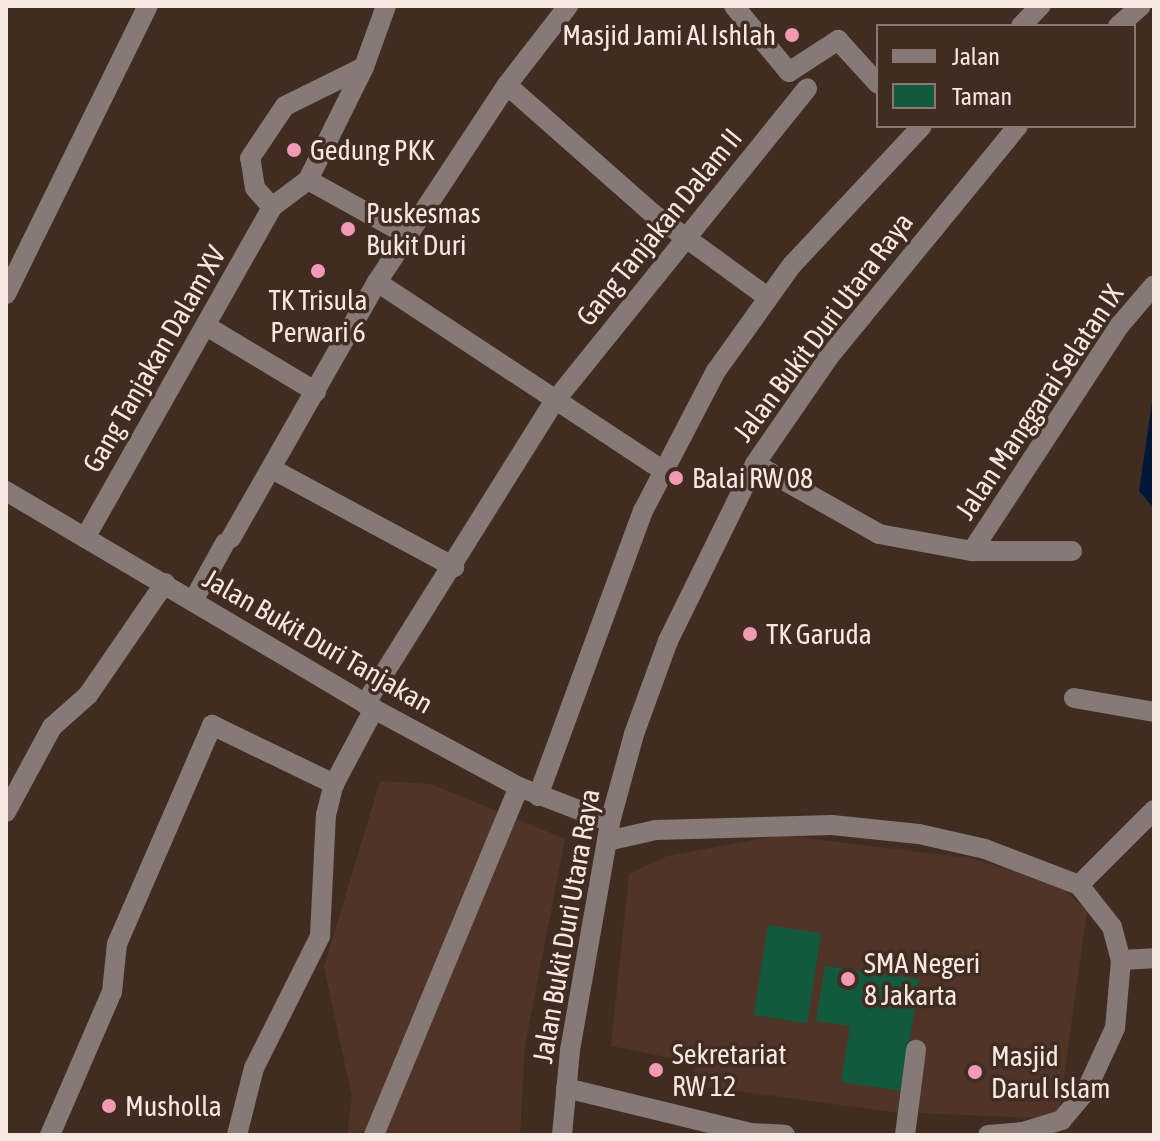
<!DOCTYPE html>
<html>
<head>
<meta charset="utf-8">
<style>
  body { margin:0 }
  #map { position:relative; width:1160px; height:1141px; overflow:hidden; background:#412c22; font-family:"Asap Condensed",sans-serif }
  div>[style] { position:absolute }
  .built>* { inset:0; background:#503427 }
  .green>* { inset:0; background:#125a3d; transform-origin:0 0 }
  .water>* { inset:0; background:#001836 }
  .minor>* { height:20px; margin:-10px; padding:0 10px; transform-origin:10px; border-radius:10px; background:#867a76 }
  .dots>* { width:22px; height:22px; translate:-50% -50%; box-sizing:border-box; border:4px solid #412c22; border-radius:50% }
  span { translate:-50% -50%; white-space:nowrap; text-align:center; line-height:1.15; -webkit-text-stroke:7px #412c22; paint-order:stroke }
  .poi-label { font-size:28px; color:#f7e8e2 }
  .right { translate:-100% -50%; text-align:right }
  .left { translate:0 -50%; text-align:left }
  .street-label { font-size:28px; color:#f7e8e2 }
  .frame { position:absolute; inset:0; border:8px solid #f7e8e2; pointer-events:none }
  .legend { position:absolute; left:876px; top:24px; width:260px; height:104px; box-sizing:border-box; background:#412c22; border:2px solid #8a776f; margin:0; padding:10px 14px; list-style:none; font-size:24px; color:#f7e8e2 }
  .legend li { display:flex; align-items:center; gap:16px; height:40px }
  .legend b { width:40px; border:2px solid #8a776f }
</style>
</head>
<body>
<div id="map">
  <div class="built">
    <i style="clip-path:polygon(380px 781px,431px 784px,565px 839px,525px 1046px,520px 1135px,347px 1135px,352px 1097px,324px 967px)"></i>
    <i style="clip-path:polygon(781px 835px,969px 858px,1058px 884px,1087px 911px,1058px 1119px,892px 1112px,693px 1085px,696px 1063px,611px 1046px,629px 874px,667px 856px)"></i>
  </div>
  <div class="green">
    <i style="left:768px;top:925px;width:54px;height:91px;rotate:9deg"></i>
    <i style="clip-path:polygon(825px 966px,919px 979px,902px 1091px,841px 1082px,850px 1026px,816px 1021px)"></i>
  </div>
  <div class="water">
    <i style="clip-path:polygon(1154px 389px,1154px 508px,1139px 491px)"></i>
  </div>
  <div class="minor">
    <i style="left:734px;top:6px;width:86px;rotate:50.2deg"></i>
    <i style="left:789px;top:72px;width:59px;rotate:-33.1deg"></i>
    <i style="left:838px;top:40px;width:59px;rotate:47.7deg"></i>
    <i style="left:1021px;top:26px;width:28px;rotate:-46deg"></i>
    <i style="left:1118px;top:26px;width:30px;rotate:-41deg"></i>
    <i style="left:507px;top:85px;width:193px;rotate:41.4deg"></i>
    <i style="left:652px;top:213px;width:142px;rotate:36.1deg"></i>
    <i style="left:308px;top:180px;width:115px;rotate:29deg"></i>
    <i style="left:272px;top:207px;width:45px;rotate:-36.9deg"></i>
    <i style="left:308px;top:180px;width:126px;rotate:-63.6deg"></i>
    <i style="left:377px;top:282px;width:340px;rotate:33.4deg"></i>
    <i style="left:6px;top:294px;width:321px;rotate:-63.8deg"></i>
    <i style="left:208px;top:327px;width:126px;rotate:31deg"></i>
    <i style="left:755px;top:464px;width:142px;rotate:29.4deg"></i>
    <i style="left:879px;top:534px;width:95px;rotate:10.4deg"></i>
    <i style="left:972px;top:551px;width:100px"></i>
    <i style="left:272px;top:469px;width:207px;rotate:28.3deg"></i>
    <i style="left:6px;top:491px;width:428px;rotate:30.6deg"></i>
    <i style="left:374px;top:709px;width:165px;rotate:28.3deg"></i>
    <i style="left:519px;top:787px;width:97px;rotate:21deg"></i>
    <i style="left:85px;top:538px;width:380px;rotate:-60.5deg"></i>
    <i style="left:272px;top:207px;width:25px;rotate:-132deg"></i>
    <i style="left:255px;top:188px;width:30px;rotate:-99deg"></i>
    <i style="left:250px;top:158px;width:63px;rotate:-56.1deg"></i>
    <i style="left:285px;top:106px;width:88px;rotate:-26.3deg"></i>
    <i style="left:364px;top:67px;width:65px;rotate:-70.2deg"></i>
    <i style="left:231px;top:538px;width:295px;rotate:-60.3deg"></i>
    <i style="left:377px;top:282px;width:236px;rotate:-56.6deg"></i>
    <i style="left:507px;top:85px;width:100px;rotate:-52.3deg"></i>
    <i style="left:972px;top:551px;width:270px;rotate:-56.8deg"></i>
    <i style="left:1120px;top:325px;width:52px;rotate:-49.6deg"></i>
    <i style="left:193px;top:601px;width:66px;rotate:-61.1deg"></i>
    <i style="left:1074px;top:698px;width:81px;rotate:9.9deg"></i>
    <i style="left:365px;top:704px;width:356px;rotate:-58deg"></i>
    <i style="left:554px;top:402px;width:403px;rotate:-51.1deg"></i>
    <i style="left:538px;top:796px;width:304px;rotate:-69.8deg"></i>
    <i style="left:643px;top:511px;width:158px;rotate:-62.5deg"></i>
    <i style="left:716px;top:371px;width:130px;rotate:-54.4deg"></i>
    <i style="left:792px;top:265px;width:190px;rotate:-46.9deg"></i>
    <i style="left:6px;top:812px;width:97px;rotate:-61.6deg"></i>
    <i style="left:52px;top:727px;width:48px;rotate:-41.6deg"></i>
    <i style="left:88px;top:695px;width:136px;rotate:-55.5deg"></i>
    <i style="left:607px;top:841px;width:50px;rotate:-12.7deg"></i>
    <i style="left:656px;top:830px;width:176px;rotate:-1.6deg"></i>
    <i style="left:832px;top:825px;width:87px;rotate:5.9deg"></i>
    <i style="left:919px;top:834px;width:68px;rotate:12.8deg"></i>
    <i style="left:985px;top:849px;width:101px;rotate:21deg"></i>
    <i style="left:1079px;top:885px;width:53px;rotate:51.8deg"></i>
    <i style="left:1112px;top:927px;width:34px;rotate:75deg"></i>
    <i style="left:1121px;top:960px;width:68px;rotate:95deg"></i>
    <i style="left:1115px;top:1028px;width:69px;rotate:114.7deg"></i>
    <i style="left:1086px;top:1091px;width:38px;rotate:130deg"></i>
    <i style="left:1062px;top:1120px;width:41px;rotate:162.9deg"></i>
    <i style="left:1023px;top:1132px;width:35px;rotate:175deg"></i>
    <i style="left:1079px;top:885px;width:106px;rotate:-45deg"></i>
    <i style="left:1121px;top:960px;width:33px;rotate:-3deg"></i>
    <i style="left:566px;top:1088px;width:189px;rotate:13.7deg"></i>
    <i style="left:750px;top:1133px;width:35px;rotate:3deg"></i>
    <i style="left:50px;top:1135px;width:156px;rotate:-66.6deg"></i>
    <i style="left:112px;top:992px;width:48px;rotate:-84.1deg"></i>
    <i style="left:117px;top:944px;width:239px;rotate:-66.5deg"></i>
    <i style="left:212px;top:725px;width:136px;rotate:25.8deg"></i>
    <i style="left:237px;top:1135px;width:69px;rotate:-75.8deg"></i>
    <i style="left:254px;top:1068px;width:148px;rotate:-63.4deg"></i>
    <i style="left:320px;top:936px;width:121px;rotate:-87.2deg"></i>
    <i style="left:326px;top:815px;width:32px;rotate:-76deg"></i>
    <i style="left:334px;top:784px;width:85px;rotate:-61.9deg"></i>
    <i style="left:374px;top:1135px;width:377px;rotate:-67.4deg"></i>
    <i style="left:562px;top:1135px;width:85px;rotate:-84.6deg"></i>
    <i style="left:570px;top:1050px;width:231px;rotate:-80deg"></i>
    <i style="left:610px;top:822px;width:91px;rotate:-74.7deg"></i>
    <i style="left:634px;top:734px;width:99px;rotate:-69.9deg"></i>
    <i style="left:668px;top:641px;width:197px;rotate:-63.8deg"></i>
    <i style="left:755px;top:464px;width:129px;rotate:-55.4deg"></i>
    <i style="left:828px;top:358px;width:300px;rotate:-50.7deg"></i>
    <i style="left:905px;top:1135px;width:86px;rotate:-82.6deg"></i>
  </div>
  <div class="dots">
    <i style="left:792px;top:35px;background:#f09ab6"></i>
    <i style="left:294px;top:150px;background:#f09ab6"></i>
    <i style="left:348px;top:229px;background:#f09ab6"></i>
    <i style="left:318px;top:271px;background:#f09ab6"></i>
    <i style="left:676px;top:478px;background:#f09ab6"></i>
    <i style="left:750px;top:634px;background:#f09ab6"></i>
    <i style="left:848px;top:979px;background:#f09ab6"></i>
    <i style="left:656px;top:1070px;background:#f09ab6"></i>
    <i style="left:975px;top:1072px;background:#f09ab6"></i>
    <i style="left:109px;top:1106px;background:#f09ab6"></i>
  </div>
  <div class="poi-label">
    <span class="right" style="left:776px;top:35px">Masjid Jami Al Ishlah</span>
    <span class="left" style="left:310px;top:150px">Gedung PKK</span>
    <span class="left" style="left:366px;top:229px">Puskesmas<br>Bukit Duri</span>
    <span style="left:318px;top:316px">TK Trisula<br>Perwari 6</span>
    <span class="left" style="left:692px;top:478px">Balai RW 08</span>
    <span class="left" style="left:766px;top:634px">TK Garuda</span>
    <span class="left" style="left:864px;top:979px">SMA Negeri<br>8 Jakarta</span>
    <span class="left" style="left:672px;top:1070px">Sekretariat<br>RW 12</span>
    <span class="left" style="left:991px;top:1072px">Masjid<br>Darul Islam</span>
    <span class="left" style="left:125px;top:1106px">Musholla</span>
  </div>
  <div class="street-label">
    <span style="left:659px;top:227px;rotate:-51deg">Gang Tanjakan Dalam II</span>
    <span style="left:823px;top:327px;rotate:-53deg">Jalan Bukit Duri Utara Raya</span>
    <span style="left:154px;top:359px;rotate:-60deg">Gang Tanjakan Dalam XV</span>
    <span style="left:1039px;top:402px;rotate:-56deg">Jalan Manggarai Selatan IX</span>
    <span style="left:318px;top:641px;rotate:30deg">Jalan Bukit Duri Tanjakan</span>
    <span style="left:566px;top:926px;rotate:-80deg">Jalan Bukit Duri Utara Raya</span>
  </div>
  <div class="frame"></div>
  <ul class="legend">
  <li><b style="height:10px;background:#867a76"></b>Jalan</li>
  <li><b style="height:22px;background:#125a3d"></b>Taman</li>
  </ul>
</div>
</body>
</html>
